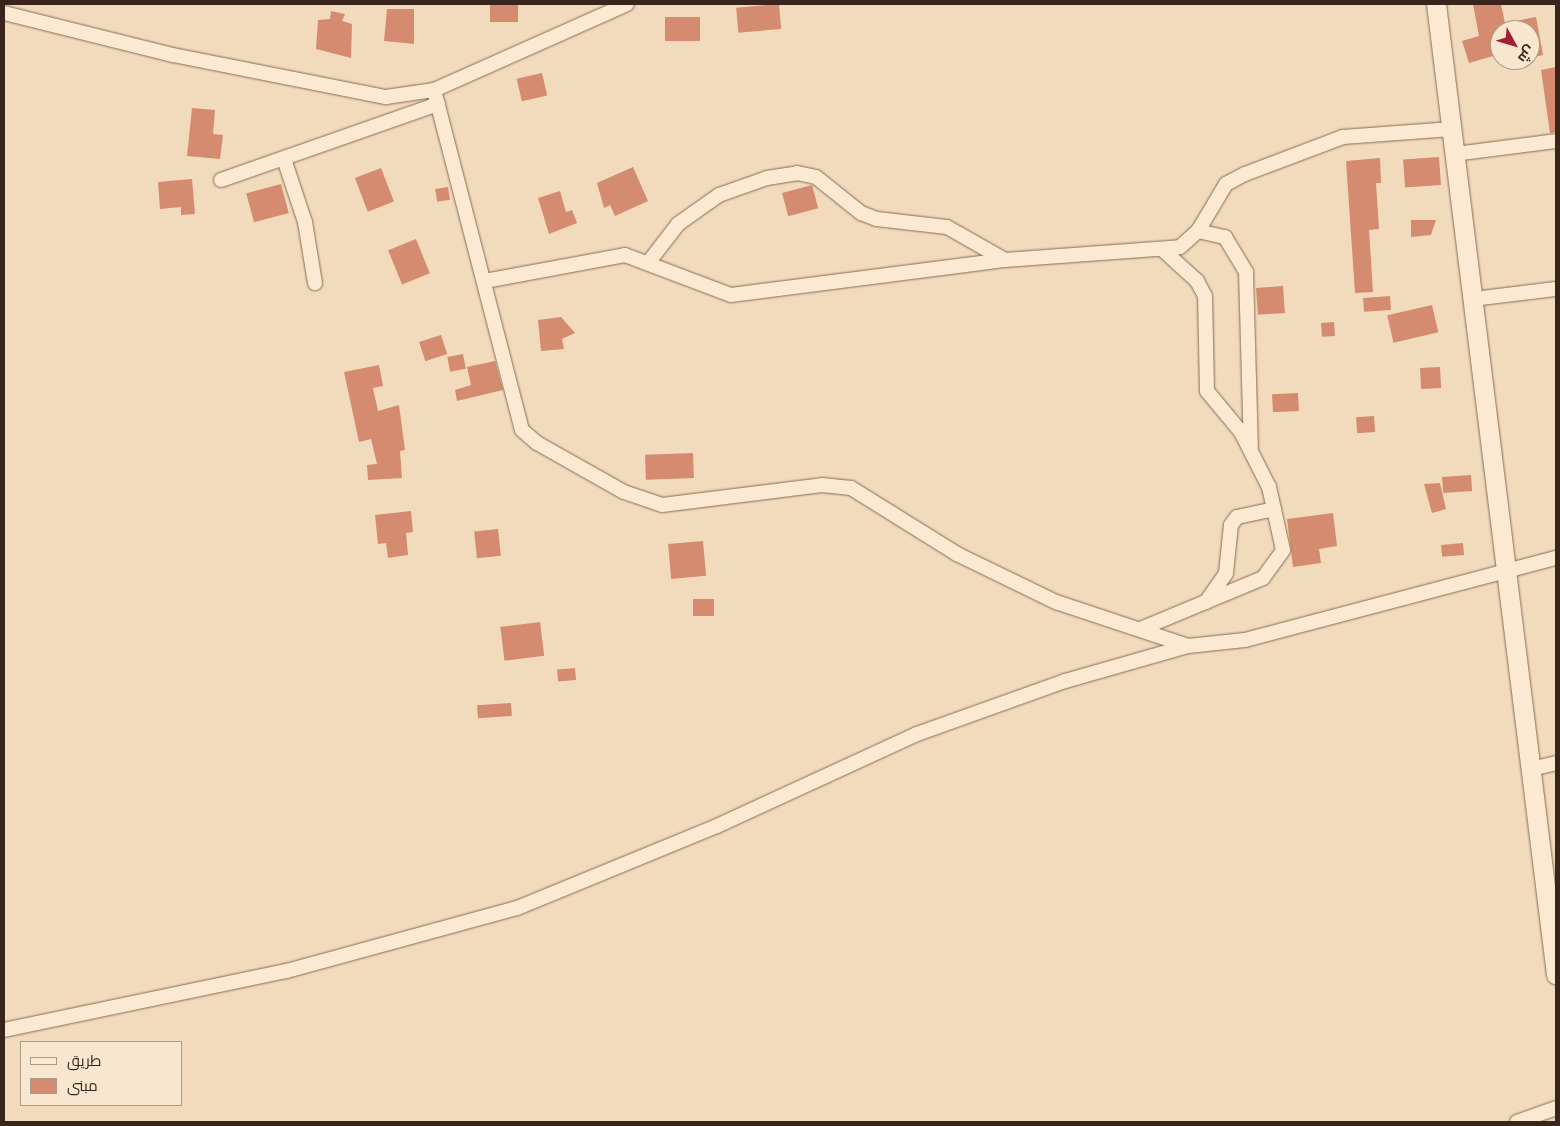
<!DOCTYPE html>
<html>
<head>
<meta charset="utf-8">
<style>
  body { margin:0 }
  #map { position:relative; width:1560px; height:1126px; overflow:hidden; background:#f2dbbd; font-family:"Zilla Slab",Cairo,serif }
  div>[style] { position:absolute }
  .building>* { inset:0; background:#d48b6f; transform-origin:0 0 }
  .roads { filter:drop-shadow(0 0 1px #8b6a55) drop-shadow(0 0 1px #8b6a55) }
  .street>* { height:14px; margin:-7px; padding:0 7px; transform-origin:7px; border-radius:7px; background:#fce9d1 }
  .secondary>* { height:19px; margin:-9.5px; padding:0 9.5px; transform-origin:9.5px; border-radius:9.5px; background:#fce9d1 }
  span { translate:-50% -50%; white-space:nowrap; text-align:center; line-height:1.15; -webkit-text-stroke:4px #f9e6ce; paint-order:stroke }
  .frame { position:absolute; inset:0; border:5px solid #39251b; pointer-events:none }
  .legend { position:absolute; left:20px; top:1041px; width:162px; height:65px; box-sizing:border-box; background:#f9e6ce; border:1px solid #ac9986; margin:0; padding:6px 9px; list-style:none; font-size:15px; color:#39251b }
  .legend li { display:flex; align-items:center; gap:10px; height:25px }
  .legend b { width:25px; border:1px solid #ac9986 }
  .north { position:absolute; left:1490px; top:20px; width:50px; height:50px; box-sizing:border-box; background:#f9e6ce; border:1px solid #ac9986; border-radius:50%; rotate:129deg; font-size:14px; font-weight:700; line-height:20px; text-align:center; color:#39251b }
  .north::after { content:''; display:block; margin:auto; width:18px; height:22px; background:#a01f32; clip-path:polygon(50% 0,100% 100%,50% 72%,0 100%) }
</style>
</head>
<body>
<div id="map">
  <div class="building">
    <i style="left:490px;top:4px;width:28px;height:18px"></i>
    <i style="left:779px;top:4px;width:25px;height:43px;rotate:85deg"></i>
    <i style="clip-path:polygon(1473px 4px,1501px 4px,1505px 23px,1536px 17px,1543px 55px,1530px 58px,1530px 30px,1500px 30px,1500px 54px,1469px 63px,1462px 41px,1479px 36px)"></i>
    <i style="clip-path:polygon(387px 9px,414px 9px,414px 44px,384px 41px)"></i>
    <i style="clip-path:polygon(331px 11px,345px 14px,342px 21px,352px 24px,351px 58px,316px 49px,318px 20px,330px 19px)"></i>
    <i style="left:700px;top:17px;width:24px;height:35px;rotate:90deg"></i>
    <i style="clip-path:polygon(1556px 67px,1556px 132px,1550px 133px,1541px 70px)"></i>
    <i style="left:542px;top:73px;width:23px;height:26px;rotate:77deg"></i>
    <i style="clip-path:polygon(192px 108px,215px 110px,213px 134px,223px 135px,220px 159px,187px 156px)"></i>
    <i style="left:1439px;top:157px;width:28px;height:36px;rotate:86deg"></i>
    <i style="clip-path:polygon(1380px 158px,1381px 183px,1376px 183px,1379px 229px,1369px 230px,1373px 292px,1355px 293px,1346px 161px)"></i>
    <i style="clip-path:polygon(633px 167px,648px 201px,615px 216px,610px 205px,604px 208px,597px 183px)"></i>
    <i style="left:381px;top:168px;width:36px;height:28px;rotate:69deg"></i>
    <i style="clip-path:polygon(192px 179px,195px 214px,181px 215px,181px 207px,160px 209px,158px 182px)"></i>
    <i style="left:281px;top:184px;width:30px;height:36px;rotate:75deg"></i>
    <i style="left:812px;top:185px;width:24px;height:31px;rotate:75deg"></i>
    <i style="left:448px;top:187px;width:13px;height:13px;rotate:81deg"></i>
    <i style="clip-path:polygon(560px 191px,566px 212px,572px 210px,577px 223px,549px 234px,538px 198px)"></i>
    <i style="clip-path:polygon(1411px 220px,1436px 220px,1431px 235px,1411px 237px)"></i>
    <i style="left:416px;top:239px;width:37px;height:30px;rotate:68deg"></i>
    <i style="left:1283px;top:286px;width:27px;height:27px;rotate:86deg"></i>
    <i style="left:1390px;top:296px;width:14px;height:27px;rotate:86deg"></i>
    <i style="left:1432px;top:305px;width:28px;height:46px;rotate:77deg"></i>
    <i style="clip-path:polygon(561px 317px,575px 333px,562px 339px,564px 349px,541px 351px,538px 320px)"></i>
    <i style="left:1334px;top:322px;width:14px;height:13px;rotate:86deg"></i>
    <i style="left:441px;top:335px;width:20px;height:23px;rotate:72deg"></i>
    <i style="left:463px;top:354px;width:15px;height:16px;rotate:79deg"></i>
    <i style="clip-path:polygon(495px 361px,503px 390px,457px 401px,455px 390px,471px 385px,467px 367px)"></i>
    <i style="clip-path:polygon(379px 365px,383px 386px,373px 388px,378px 411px,399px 405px,405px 450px,400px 451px,402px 478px,368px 480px,367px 465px,377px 464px,371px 439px,359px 442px,344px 372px)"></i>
    <i style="left:1440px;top:367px;width:21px;height:20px;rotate:87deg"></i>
    <i style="left:1298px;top:393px;width:18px;height:26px;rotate:87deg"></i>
    <i style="left:1374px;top:416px;width:16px;height:18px;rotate:86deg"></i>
    <i style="left:693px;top:453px;width:25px;height:48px;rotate:88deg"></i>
    <i style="left:1471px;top:475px;width:16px;height:29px;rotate:86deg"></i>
    <i style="clip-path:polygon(1440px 483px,1446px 509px,1432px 513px,1424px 484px)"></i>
    <i style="clip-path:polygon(411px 511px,413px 532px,406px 533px,408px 555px,388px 558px,386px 543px,378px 544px,375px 515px)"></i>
    <i style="clip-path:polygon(1333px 513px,1337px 546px,1319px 549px,1321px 563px,1293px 567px,1287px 519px)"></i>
    <i style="left:498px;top:529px;width:27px;height:24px;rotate:84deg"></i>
    <i style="left:703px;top:541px;width:35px;height:35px;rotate:85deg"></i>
    <i style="left:1463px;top:543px;width:12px;height:22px;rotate:85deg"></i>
    <i style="left:693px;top:599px;width:21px;height:17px"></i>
    <i style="left:540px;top:622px;width:34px;height:40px;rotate:83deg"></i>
    <i style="left:575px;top:668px;width:12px;height:18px;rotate:85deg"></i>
    <i style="left:511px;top:703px;width:13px;height:34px;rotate:86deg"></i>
  </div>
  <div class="roads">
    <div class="street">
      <i style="left:4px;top:13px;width:174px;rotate:14deg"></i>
      <i style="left:173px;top:55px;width:217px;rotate:11.2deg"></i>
      <i style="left:386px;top:97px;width:49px;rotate:-8.3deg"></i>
      <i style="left:434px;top:90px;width:211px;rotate:-24deg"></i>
      <i style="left:434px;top:90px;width:351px;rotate:75.5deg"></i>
      <i style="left:522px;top:430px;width:20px;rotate:41deg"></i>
      <i style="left:537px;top:443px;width:100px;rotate:29.4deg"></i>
      <i style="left:624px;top:492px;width:40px;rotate:18.9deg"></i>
      <i style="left:662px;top:505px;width:161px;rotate:-7.1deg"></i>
      <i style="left:822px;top:485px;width:29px;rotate:6deg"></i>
      <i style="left:851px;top:488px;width:125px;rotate:31.9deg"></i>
      <i style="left:957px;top:554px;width:110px;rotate:25.9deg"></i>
      <i style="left:1056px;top:602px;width:139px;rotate:18.4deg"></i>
      <i style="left:1188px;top:646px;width:57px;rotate:-6deg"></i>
      <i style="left:1245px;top:640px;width:322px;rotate:-14.8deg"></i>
      <i style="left:1455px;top:154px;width:102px;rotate:-7.3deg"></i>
      <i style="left:284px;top:159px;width:66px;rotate:71.6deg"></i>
      <i style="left:305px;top:222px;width:62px;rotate:80.7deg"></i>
      <i style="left:221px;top:180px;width:230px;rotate:-19.3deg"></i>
      <i style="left:1198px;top:231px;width:28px;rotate:13deg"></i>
      <i style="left:1225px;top:237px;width:41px;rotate:59deg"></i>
      <i style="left:1246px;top:272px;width:175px;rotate:88.4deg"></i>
      <i style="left:648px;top:263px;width:49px;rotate:-52.4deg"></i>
      <i style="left:678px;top:224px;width:50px;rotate:-35.3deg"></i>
      <i style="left:719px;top:195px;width:51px;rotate:-19.5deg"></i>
      <i style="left:767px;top:178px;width:30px;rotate:-9deg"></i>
      <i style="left:797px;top:173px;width:19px;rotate:12deg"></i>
      <i style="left:816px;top:177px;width:58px;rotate:38.7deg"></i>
      <i style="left:861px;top:213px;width:17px;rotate:21deg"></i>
      <i style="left:877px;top:219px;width:70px;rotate:6.5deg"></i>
      <i style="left:947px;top:227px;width:67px;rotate:29.6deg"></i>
      <i style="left:485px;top:281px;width:142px;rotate:-10.5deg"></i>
      <i style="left:625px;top:255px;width:113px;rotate:20.7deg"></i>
      <i style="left:731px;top:295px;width:276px;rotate:-7.3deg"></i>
      <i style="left:1005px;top:260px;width:175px;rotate:-4.2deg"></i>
      <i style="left:1180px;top:247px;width:24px;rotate:-42deg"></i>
      <i style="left:1198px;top:231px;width:55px;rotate:-59.2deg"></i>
      <i style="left:1226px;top:184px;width:21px;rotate:-28deg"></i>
      <i style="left:1245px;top:174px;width:105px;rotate:-20.7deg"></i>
      <i style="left:1343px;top:137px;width:109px;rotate:-4.2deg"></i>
      <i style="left:1473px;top:299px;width:84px;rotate:-6.9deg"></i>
      <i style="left:1206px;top:602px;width:35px;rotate:-55deg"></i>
      <i style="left:1226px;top:573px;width:48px;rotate:-84.1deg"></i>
      <i style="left:1231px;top:525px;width:10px;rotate:-53deg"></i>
      <i style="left:1237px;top:517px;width:38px;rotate:-12deg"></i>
      <i style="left:1143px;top:628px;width:130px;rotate:-22.6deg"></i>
      <i style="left:1263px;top:578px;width:34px;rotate:-54deg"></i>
      <i style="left:1283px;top:550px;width:65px;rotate:-102.5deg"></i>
      <i style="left:1269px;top:487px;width:62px;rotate:-117deg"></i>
      <i style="left:1241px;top:432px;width:53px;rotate:-129.7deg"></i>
      <i style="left:1207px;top:391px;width:95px;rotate:-91.2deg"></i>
      <i style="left:1205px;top:296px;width:17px;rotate:-118deg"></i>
      <i style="left:1197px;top:281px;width:47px;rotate:-137.6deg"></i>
      <i style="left:1531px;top:769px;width:26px;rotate:-13deg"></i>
      <i style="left:4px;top:1030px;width:289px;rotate:-11.8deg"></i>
      <i style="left:287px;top:971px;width:238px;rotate:-15.3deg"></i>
      <i style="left:517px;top:908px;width:216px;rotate:-22.3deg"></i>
      <i style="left:717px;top:826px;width:220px;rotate:-24.7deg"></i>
      <i style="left:917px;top:734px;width:157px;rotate:-19.7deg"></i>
      <i style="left:1065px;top:681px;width:128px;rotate:-15.9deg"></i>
      <i style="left:1517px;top:1122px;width:41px;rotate:-19.7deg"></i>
    </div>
    <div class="secondary">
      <i style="left:1436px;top:4px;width:978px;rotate:82.95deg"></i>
    </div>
  </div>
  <div class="frame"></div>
  <ul class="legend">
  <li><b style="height:6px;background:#fce9d1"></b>طريق</li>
  <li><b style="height:14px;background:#d48b6f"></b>مبنى</li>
  </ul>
  <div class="north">ش</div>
</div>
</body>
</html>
